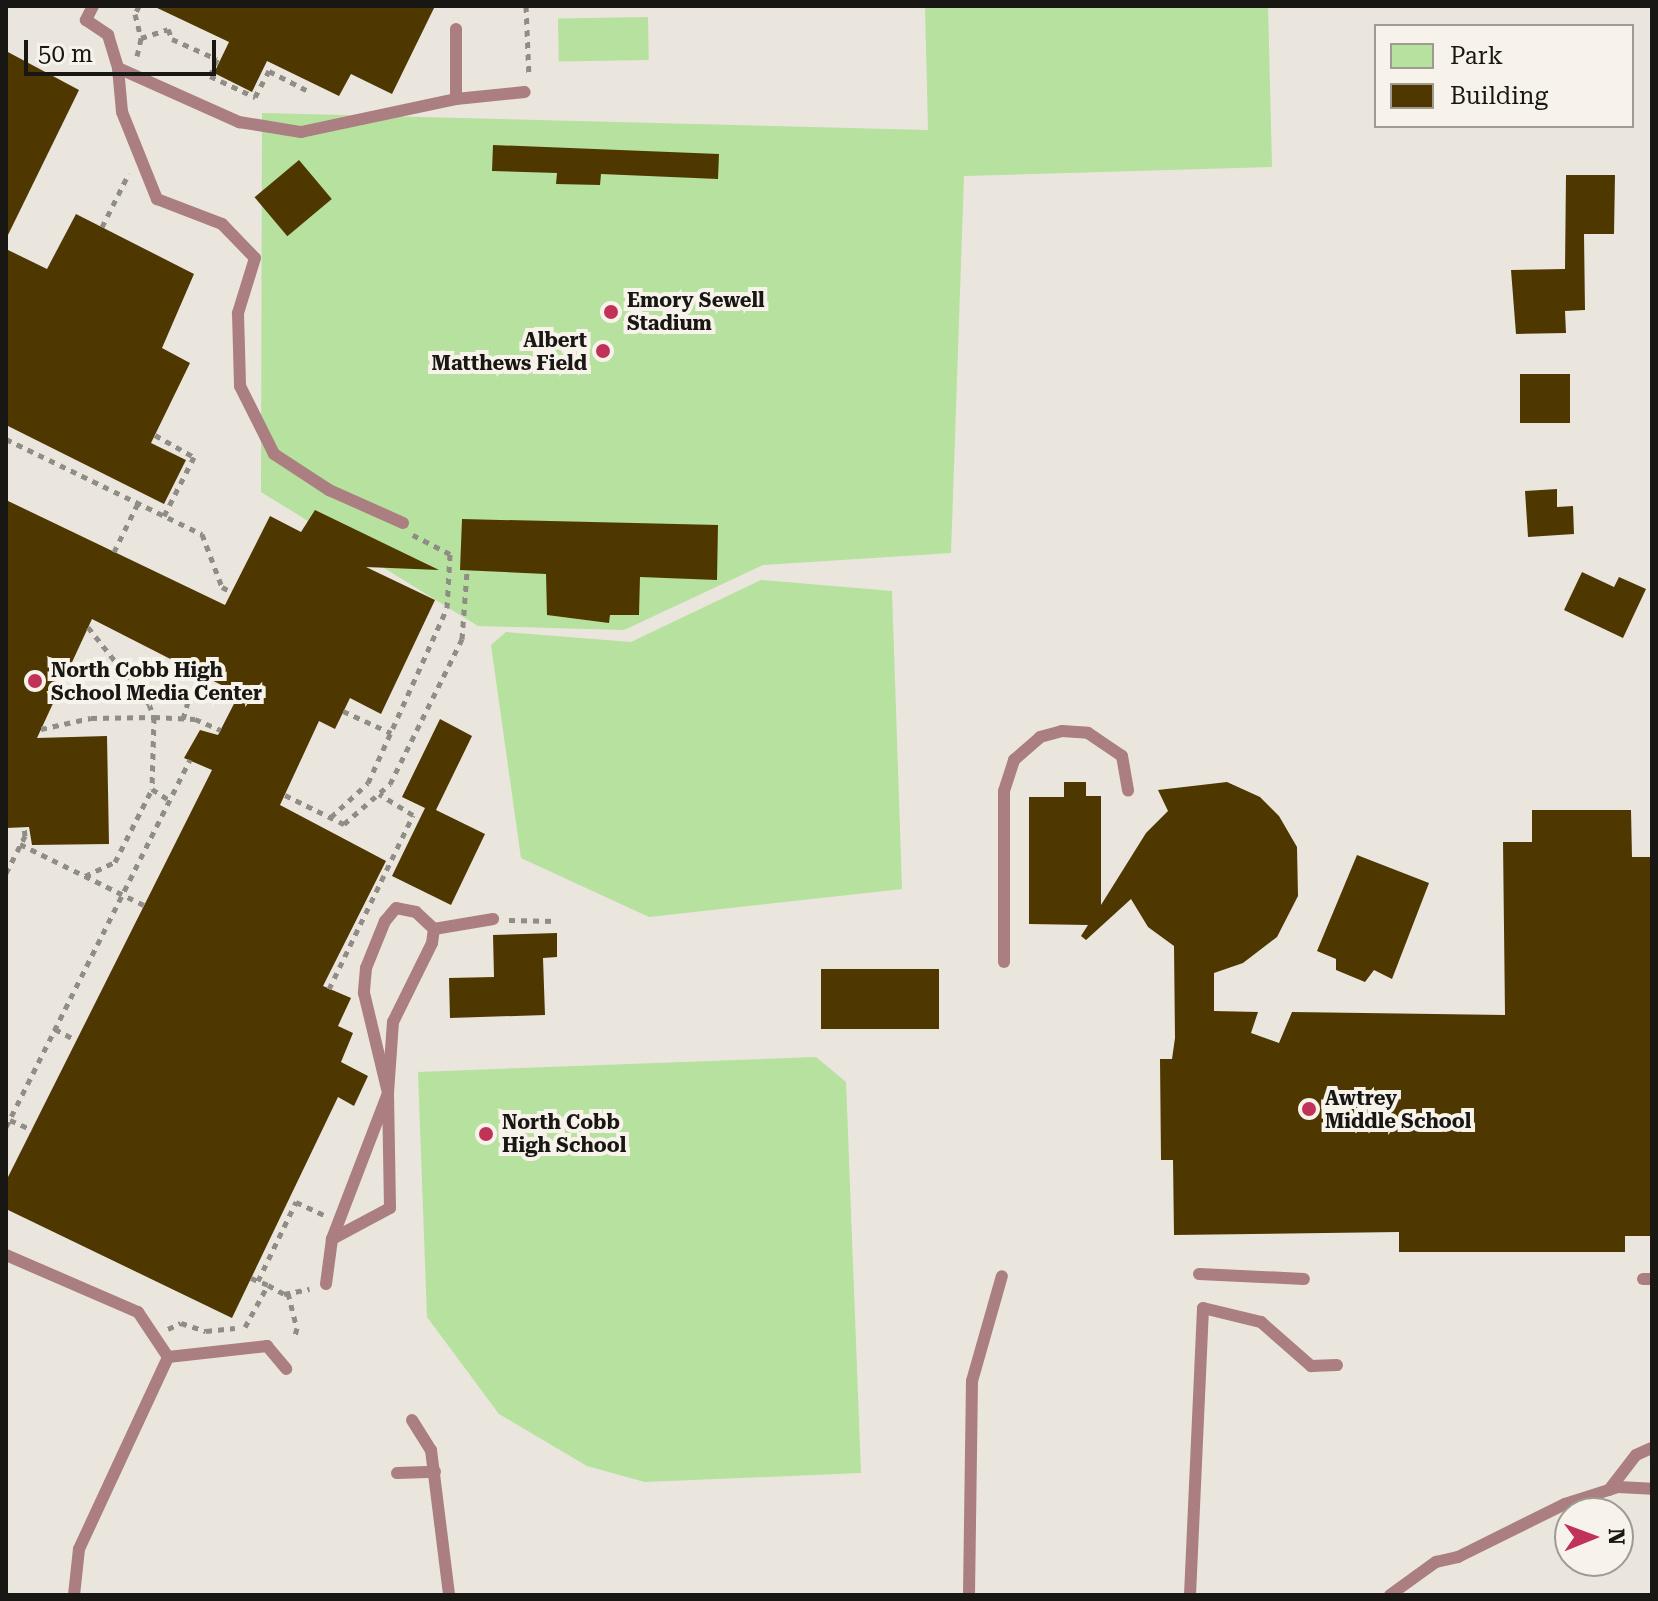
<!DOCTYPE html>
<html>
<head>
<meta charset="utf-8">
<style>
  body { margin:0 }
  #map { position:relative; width:1658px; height:1601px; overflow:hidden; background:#eae5dd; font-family:"Roboto Serif",serif }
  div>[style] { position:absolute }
  .green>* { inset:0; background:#b6e19e; transform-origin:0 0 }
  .building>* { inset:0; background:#4f3800; transform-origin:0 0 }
  .path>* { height:5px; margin-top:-2.5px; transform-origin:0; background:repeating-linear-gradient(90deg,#908c86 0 6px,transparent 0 12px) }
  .service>* { height:12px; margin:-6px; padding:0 6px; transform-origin:6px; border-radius:6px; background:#ab7e81 }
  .dots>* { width:22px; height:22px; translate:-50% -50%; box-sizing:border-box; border:4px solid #f7f3ea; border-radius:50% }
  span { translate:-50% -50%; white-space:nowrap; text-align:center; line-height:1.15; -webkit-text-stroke:8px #f7f3ea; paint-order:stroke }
  .poi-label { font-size:20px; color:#191714; font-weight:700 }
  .left { translate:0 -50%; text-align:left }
  .right { translate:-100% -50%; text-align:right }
  .frame { position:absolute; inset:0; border:8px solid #191714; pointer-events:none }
  .legend { position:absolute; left:1374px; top:24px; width:260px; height:104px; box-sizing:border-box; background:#f7f3ea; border:2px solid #9e9b94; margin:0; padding:10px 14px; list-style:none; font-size:24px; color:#191714 }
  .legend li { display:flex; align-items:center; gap:16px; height:40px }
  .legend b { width:40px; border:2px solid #9e9b94 }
  .north { position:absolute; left:1554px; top:1497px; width:80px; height:80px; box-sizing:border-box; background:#f7f3ea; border:2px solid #9e9b94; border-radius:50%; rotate:89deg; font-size:22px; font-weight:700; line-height:32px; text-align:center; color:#191714 }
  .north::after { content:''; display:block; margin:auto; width:28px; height:36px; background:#c13259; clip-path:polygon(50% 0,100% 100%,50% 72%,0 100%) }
  .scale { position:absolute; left:24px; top:40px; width:192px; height:36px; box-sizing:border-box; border:4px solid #191714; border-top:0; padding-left:10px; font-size:24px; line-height:28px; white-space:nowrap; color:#191714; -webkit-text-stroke:6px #f7f3ea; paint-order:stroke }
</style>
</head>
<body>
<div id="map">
  <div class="green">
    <i style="clip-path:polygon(925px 6px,1268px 6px,1272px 167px,964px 176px,951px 553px,763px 565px,624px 630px,478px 626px,261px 492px,262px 113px,928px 130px)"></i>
    <i style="left:648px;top:17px;width:43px;height:90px;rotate:89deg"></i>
    <i style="clip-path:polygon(761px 580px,892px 591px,902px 889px,649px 917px,521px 858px,491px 645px,506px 632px,631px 642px)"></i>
    <i style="clip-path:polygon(816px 1057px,846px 1082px,861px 1473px,645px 1482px,587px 1466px,499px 1414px,427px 1317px,418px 1072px)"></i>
  </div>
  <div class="building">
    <i style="clip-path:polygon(153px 6px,435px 6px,392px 94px,351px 74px,339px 96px,267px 61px,252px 92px,214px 73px,229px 42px)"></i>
    <i style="clip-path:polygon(6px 51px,79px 90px,6px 239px)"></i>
    <i style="clip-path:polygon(493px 145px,719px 154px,718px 179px,601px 174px,600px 185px,556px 184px,557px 173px,492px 171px)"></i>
    <i style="left:299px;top:160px;width:51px;height:58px;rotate:50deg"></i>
    <i style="clip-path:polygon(1566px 175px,1615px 175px,1614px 234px,1584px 234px,1585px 310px,1565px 311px,1566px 333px,1516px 334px,1511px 270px,1565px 269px)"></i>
    <i style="clip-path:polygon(76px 214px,194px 274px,162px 348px,190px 363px,151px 443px,186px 460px,164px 504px,6px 425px,6px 249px,47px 269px)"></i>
    <i style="left:1520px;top:374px;width:50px;height:49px"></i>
    <i style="clip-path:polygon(1557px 489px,1557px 507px,1573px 506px,1574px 534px,1528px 537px,1525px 491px)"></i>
    <i style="clip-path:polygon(6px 500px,225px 605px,270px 516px,301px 532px,315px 510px,439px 570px,366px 567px,435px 600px,381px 714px,350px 698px,335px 729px,319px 721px,280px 805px,386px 861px,323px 986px,351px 998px,338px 1026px,353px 1033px,341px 1062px,368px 1076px,354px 1106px,338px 1097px,232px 1318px,6px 1209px,6px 1181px,212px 770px,184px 758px,200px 730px,218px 735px,239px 694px,92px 619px,37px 738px,107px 736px,109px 844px,32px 845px,29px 827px,6px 828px)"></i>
    <i style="clip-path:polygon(462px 519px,718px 525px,717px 580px,640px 577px,639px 615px,610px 615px,609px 623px,547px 615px,546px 574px,460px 570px)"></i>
    <i style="clip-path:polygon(1582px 572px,1614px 587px,1619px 577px,1646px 589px,1623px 638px,1564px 610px)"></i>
    <i style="clip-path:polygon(440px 719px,472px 736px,436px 810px,485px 834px,451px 905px,392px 876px,425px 808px,402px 797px)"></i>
    <i style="clip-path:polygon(1064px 782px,1086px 782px,1086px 796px,1101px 796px,1101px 905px,1146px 833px,1168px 811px,1158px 790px,1227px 782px,1260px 797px,1279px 816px,1297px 847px,1298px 896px,1277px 937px,1243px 963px,1214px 973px,1214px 1011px,1258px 1012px,1251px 1033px,1279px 1043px,1292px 1012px,1505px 1015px,1503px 842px,1532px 842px,1532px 810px,1631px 810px,1632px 857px,1652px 857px,1652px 1236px,1625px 1236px,1625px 1252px,1399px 1252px,1399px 1232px,1174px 1235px,1173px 1160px,1161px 1160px,1160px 1059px,1172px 1059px,1175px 1038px,1174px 946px,1148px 927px,1131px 899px,1086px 940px,1081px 936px,1088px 925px,1029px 924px,1029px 797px,1064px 797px)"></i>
    <i style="clip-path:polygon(1357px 855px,1429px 883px,1392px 979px,1374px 970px,1365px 982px,1336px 970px,1336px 959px,1317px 951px)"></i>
    <i style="clip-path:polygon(557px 933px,557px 957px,543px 958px,545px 1015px,450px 1018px,449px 978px,494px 977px,493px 935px)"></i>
    <i style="left:821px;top:969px;width:118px;height:60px"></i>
  </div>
  <div class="path">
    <i style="left:139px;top:6px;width:9px;rotate:117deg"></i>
    <i style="left:135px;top:14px;width:25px;rotate:76deg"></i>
    <i style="left:141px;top:38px;width:28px;rotate:-18deg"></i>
    <i style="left:168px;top:29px;width:11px;rotate:68deg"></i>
    <i style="left:172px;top:39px;width:49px;rotate:24deg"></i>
    <i style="left:217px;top:59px;width:18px;rotate:112deg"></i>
    <i style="left:210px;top:76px;width:50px;rotate:25deg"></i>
    <i style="left:255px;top:97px;width:30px;rotate:-62deg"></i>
    <i style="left:269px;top:71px;width:44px;rotate:27.1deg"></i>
    <i style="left:526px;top:6px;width:71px;rotate:87.6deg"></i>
    <i style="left:137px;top:56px;width:18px;rotate:-77deg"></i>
    <i style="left:102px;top:227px;width:60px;rotate:-63.4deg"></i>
    <i style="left:155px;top:435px;width:45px;rotate:29.4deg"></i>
    <i style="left:194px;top:457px;width:66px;rotate:117deg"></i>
    <i style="left:6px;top:439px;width:218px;rotate:25.9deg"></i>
    <i style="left:202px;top:534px;width:57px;rotate:69.3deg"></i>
    <i style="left:222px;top:587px;width:11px;rotate:27deg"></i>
    <i style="left:114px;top:552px;width:55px;rotate:-63.9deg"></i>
    <i style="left:88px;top:627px;width:98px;rotate:51.6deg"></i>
    <i style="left:149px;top:704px;width:14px;rotate:69deg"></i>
    <i style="left:154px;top:717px;width:72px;rotate:91.6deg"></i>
    <i style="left:152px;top:789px;width:20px;rotate:33deg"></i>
    <i style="left:343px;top:711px;width:53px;rotate:24.6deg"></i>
    <i style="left:183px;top:719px;width:35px;rotate:-74deg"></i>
    <i style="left:41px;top:729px;width:51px;rotate:-12.4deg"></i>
    <i style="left:91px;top:718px;width:63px;rotate:-0.9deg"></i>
    <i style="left:154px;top:717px;width:41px;rotate:2.8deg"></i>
    <i style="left:195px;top:719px;width:28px;rotate:23deg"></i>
    <i style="left:285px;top:795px;width:66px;rotate:26.2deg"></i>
    <i style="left:344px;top:824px;width:61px;rotate:-41deg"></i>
    <i style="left:390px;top:784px;width:162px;rotate:-63.6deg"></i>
    <i style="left:462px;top:639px;width:68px;rotate:-85.8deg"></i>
    <i style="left:331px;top:817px;width:50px;rotate:-42.6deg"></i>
    <i style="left:368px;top:783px;width:192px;rotate:-65.7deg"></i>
    <i style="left:447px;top:608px;width:54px;rotate:-86.8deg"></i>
    <i style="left:450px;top:554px;width:42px;rotate:-152.8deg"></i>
    <i style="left:20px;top:844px;width:138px;rotate:26.2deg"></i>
    <i style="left:6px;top:873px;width:42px;rotate:-62.8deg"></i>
    <i style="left:25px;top:836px;width:9px;rotate:-96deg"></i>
    <i style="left:85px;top:876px;width:33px;rotate:-25deg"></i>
    <i style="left:115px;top:862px;width:82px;rotate:-63.1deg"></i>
    <i style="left:509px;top:920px;width:47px;rotate:1.2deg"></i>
    <i style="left:329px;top:989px;width:193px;rotate:-64.2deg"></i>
    <i style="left:413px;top:815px;width:40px;rotate:-148deg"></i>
    <i style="left:55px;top:1029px;width:24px;rotate:28deg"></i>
    <i style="left:10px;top:1120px;width:24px;rotate:24deg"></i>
    <i style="left:6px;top:1127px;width:411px;rotate:-63.4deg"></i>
    <i style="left:251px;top:1278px;width:18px;rotate:22deg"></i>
    <i style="left:258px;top:1281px;width:88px;rotate:-64.3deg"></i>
    <i style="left:296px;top:1202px;width:31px;rotate:25deg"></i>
    <i style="left:288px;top:1293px;width:36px;rotate:76deg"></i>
    <i style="left:297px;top:1328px;width:11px;rotate:105deg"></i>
    <i style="left:245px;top:1327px;width:48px;rotate:-61.3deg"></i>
    <i style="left:268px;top:1285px;width:18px;rotate:29deg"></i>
    <i style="left:284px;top:1294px;width:26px;rotate:-11deg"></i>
    <i style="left:168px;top:1329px;width:14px;rotate:-25deg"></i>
    <i style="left:181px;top:1323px;width:26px;rotate:18deg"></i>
    <i style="left:206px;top:1331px;width:29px;rotate:-6deg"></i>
  </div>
  <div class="service">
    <i style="left:93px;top:6px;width:16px;rotate:117deg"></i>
    <i style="left:86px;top:20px;width:27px;rotate:34deg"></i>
    <i style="left:108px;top:35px;width:34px;rotate:73deg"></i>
    <i style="left:118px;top:68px;width:44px;rotate:84.8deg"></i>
    <i style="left:122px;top:112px;width:94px;rotate:68.1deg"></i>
    <i style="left:157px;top:199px;width:70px;rotate:21deg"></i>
    <i style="left:222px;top:224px;width:47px;rotate:45.9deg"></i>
    <i style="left:255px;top:258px;width:58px;rotate:107.2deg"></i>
    <i style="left:238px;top:313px;width:73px;rotate:88.4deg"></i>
    <i style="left:240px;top:386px;width:76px;rotate:63.4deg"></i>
    <i style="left:274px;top:454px;width:66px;rotate:33.2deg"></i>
    <i style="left:329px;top:490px;width:81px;rotate:24deg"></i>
    <i style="left:118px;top:68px;width:133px;rotate:24.1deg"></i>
    <i style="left:239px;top:122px;width:63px;rotate:9.2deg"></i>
    <i style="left:301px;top:132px;width:158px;rotate:-12deg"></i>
    <i style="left:456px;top:99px;width:69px;rotate:-5.8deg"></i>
    <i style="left:456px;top:99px;width:70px;rotate:-90deg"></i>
    <i style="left:434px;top:929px;width:60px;rotate:-9.6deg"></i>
    <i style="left:1004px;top:962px;width:171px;rotate:-90deg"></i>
    <i style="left:1004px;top:791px;width:33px;rotate:-72deg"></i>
    <i style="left:1014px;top:760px;width:35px;rotate:-41deg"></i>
    <i style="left:1040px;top:737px;width:23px;rotate:-15deg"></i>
    <i style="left:1062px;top:731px;width:26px;rotate:4deg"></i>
    <i style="left:1088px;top:733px;width:41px;rotate:34.1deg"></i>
    <i style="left:1122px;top:756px;width:35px;rotate:80deg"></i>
    <i style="left:6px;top:1255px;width:144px;rotate:23.4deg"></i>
    <i style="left:138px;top:1312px;width:54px;rotate:56.3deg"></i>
    <i style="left:1199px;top:1274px;width:105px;rotate:2.7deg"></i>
    <i style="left:1643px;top:1279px;width:9px"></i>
    <i style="left:326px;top:1284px;width:45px;rotate:-82.4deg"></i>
    <i style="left:332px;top:1239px;width:156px;rotate:-69deg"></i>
    <i style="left:388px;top:1093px;width:71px;rotate:-86deg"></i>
    <i style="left:393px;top:1022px;width:88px;rotate:-63.7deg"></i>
    <i style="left:432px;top:943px;width:14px;rotate:-82deg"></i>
    <i style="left:434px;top:929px;width:25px;rotate:-137deg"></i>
    <i style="left:416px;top:912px;width:20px;rotate:-169deg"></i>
    <i style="left:396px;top:908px;width:17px;rotate:130deg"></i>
    <i style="left:385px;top:921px;width:51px;rotate:112deg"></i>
    <i style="left:366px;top:968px;width:25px;rotate:95deg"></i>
    <i style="left:364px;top:993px;width:103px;rotate:76.5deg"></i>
    <i style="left:388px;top:1093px;width:115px;rotate:89deg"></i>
    <i style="left:390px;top:1208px;width:66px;rotate:151.9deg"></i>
    <i style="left:168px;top:1357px;width:100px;rotate:-6.3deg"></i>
    <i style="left:267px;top:1346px;width:30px;rotate:50deg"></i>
    <i style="left:412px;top:1420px;width:36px;rotate:58deg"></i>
    <i style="left:431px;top:1450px;width:146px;rotate:82.9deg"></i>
    <i style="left:397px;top:1473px;width:38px;rotate:-2deg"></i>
    <i style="left:1609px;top:1490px;width:44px;rotate:-52.4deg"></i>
    <i style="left:1636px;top:1455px;width:17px;rotate:-24deg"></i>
    <i style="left:74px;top:1595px;width:46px;rotate:-83.8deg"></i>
    <i style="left:79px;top:1549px;width:212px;rotate:-65.1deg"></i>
    <i style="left:969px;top:1595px;width:214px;rotate:-89.2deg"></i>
    <i style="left:972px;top:1381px;width:109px;rotate:-74.1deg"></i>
    <i style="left:1190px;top:1595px;width:287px;rotate:-87.4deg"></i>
    <i style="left:1203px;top:1308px;width:60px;rotate:13.6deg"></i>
    <i style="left:1261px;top:1322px;width:67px;rotate:41.3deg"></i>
    <i style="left:1311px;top:1366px;width:26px;rotate:-2deg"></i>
    <i style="left:1390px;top:1595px;width:57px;rotate:-35.7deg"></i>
    <i style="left:1436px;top:1562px;width:23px;rotate:-13deg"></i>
    <i style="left:1458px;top:1557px;width:119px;rotate:-26.4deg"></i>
    <i style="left:1565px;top:1504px;width:56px;rotate:-17.8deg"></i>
    <i style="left:1618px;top:1487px;width:34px;rotate:3deg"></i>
  </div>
  <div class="dots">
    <i style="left:611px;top:312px;background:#c13259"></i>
    <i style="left:603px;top:351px;background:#c13259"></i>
    <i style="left:35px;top:681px;background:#c13259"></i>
    <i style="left:1309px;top:1109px;background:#c13259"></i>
    <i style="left:486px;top:1134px;background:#c13259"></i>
  </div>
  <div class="poi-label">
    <span class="left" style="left:627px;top:312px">Emory Sewell<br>Stadium</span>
    <span class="right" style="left:587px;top:352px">Albert<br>Matthews Field</span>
    <span class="left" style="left:51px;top:682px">North Cobb High<br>School Media Center</span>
    <span class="left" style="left:1325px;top:1110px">Awtrey<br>Middle School</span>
    <span class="left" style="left:502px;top:1134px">North Cobb<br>High School</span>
  </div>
  <div class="frame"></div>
  <ul class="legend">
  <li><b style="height:22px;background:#b6e19e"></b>Park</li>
  <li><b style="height:22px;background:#4f3800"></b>Building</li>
  </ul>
  <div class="north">N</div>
  <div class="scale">50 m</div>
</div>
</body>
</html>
